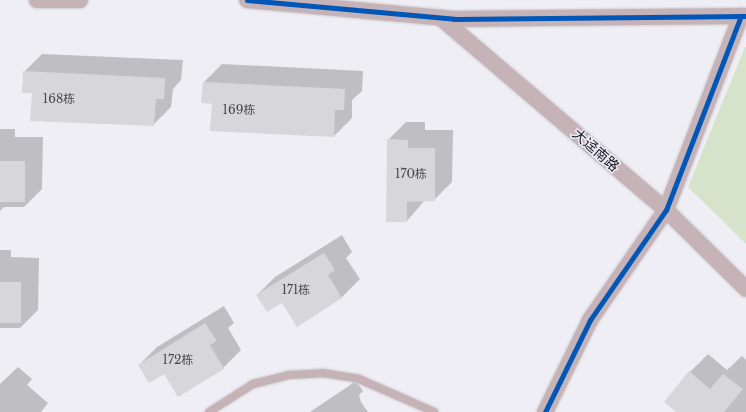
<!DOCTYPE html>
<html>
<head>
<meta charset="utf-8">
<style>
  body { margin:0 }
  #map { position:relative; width:746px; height:412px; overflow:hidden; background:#eeeef4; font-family:"Libre Baskerville","Noto Sans SC",serif }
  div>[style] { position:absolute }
  .green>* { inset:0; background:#d5e3ca }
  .shadow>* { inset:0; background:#0003 }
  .building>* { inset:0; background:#d7d7db; transform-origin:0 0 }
  .roads { filter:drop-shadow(0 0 1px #ccccd0) drop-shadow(0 0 1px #ccccd0) }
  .service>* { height:8px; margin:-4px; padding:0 4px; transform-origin:4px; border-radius:4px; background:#c6b3b7 }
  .minor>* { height:16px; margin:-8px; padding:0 8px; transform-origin:8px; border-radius:8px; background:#c6b3b7 }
  .cycleway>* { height:5px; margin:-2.5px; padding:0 2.5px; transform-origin:2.5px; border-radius:2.5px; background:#0057b8 }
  span { translate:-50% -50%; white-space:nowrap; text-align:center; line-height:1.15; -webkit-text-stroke:3px #ebecf7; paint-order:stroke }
  .number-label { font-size:12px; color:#48484c }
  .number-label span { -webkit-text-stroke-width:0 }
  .street-label { font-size:14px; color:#17171b }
</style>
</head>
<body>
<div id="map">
  <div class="green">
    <i style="clip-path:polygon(745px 47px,746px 47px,746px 244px,688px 187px)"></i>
  </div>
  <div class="shadow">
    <i style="clip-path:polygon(42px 54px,183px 60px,181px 80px,173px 89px,171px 107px,153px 125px,33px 92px,24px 72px)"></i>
    <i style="clip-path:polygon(222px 64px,363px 71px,362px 91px,352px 100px,352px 118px,334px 136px,213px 103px,204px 82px)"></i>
    <i style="clip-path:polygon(406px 122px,425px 122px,425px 130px,453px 130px,452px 182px,434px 200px,425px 200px,407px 221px,388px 140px)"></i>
    <i style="clip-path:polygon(0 129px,15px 129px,15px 137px,43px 137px,42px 189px,24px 207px,4px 207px,0 211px)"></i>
    <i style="clip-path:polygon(342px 235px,352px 252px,346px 258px,360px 279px,342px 297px,297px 325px,282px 302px,257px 295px,275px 277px)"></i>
    <i style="clip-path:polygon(0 250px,11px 250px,11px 257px,39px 258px,38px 310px,20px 328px,0 328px)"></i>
    <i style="clip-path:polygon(224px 306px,234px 323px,228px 328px,241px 350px,223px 368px,179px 396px,164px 372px,139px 365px,157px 347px)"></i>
    <i style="clip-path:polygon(708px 354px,727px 370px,742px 356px,746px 360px,746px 412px,677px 412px,690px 372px)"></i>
    <i style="clip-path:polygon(18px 367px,32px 379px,27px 385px,48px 403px,41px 412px,0 412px,0 384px)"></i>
    <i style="clip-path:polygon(356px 381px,363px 391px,359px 395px,361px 402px,368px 412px,310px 412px)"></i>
  </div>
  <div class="building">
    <i style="clip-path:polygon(23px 71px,165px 78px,164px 99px,156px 99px,154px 126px,30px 121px,32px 93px,22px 93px)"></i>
    <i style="clip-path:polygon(203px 82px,345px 89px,344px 110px,335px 110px,334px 137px,210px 131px,212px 104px,201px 103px)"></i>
    <i style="clip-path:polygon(387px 139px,408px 140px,408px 148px,435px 148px,435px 201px,407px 202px,407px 222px,386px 222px)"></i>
    <i style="left:0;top:161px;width:25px;height:41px"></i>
    <i style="clip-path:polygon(324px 253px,335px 270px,328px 275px,342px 298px,297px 327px,282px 303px,267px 312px,256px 295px)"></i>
    <i style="left:0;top:282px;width:21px;height:41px"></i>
    <i style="clip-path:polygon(205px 323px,217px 341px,210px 345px,224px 369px,178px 397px,164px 374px,149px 383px,138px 365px)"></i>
    <i style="clip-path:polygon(689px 371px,710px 389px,723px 374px,743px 389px,724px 412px,676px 412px,664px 402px)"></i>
  </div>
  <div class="roads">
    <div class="service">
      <i style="left:209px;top:412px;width:52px;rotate:-32.5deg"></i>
      <i style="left:253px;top:384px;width:36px;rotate:-14deg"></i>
      <i style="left:288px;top:375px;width:35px;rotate:-3deg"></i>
      <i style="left:323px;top:373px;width:36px;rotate:9deg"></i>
      <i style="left:359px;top:379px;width:82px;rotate:23.7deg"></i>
    </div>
    <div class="minor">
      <i style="left:37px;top:0;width:43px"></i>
      <i style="left:247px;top:0;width:208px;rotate:5.2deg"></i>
      <i style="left:454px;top:19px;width:292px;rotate:-0.6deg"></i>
      <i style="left:441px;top:18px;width:296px;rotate:40.5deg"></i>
      <i style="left:666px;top:210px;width:112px;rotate:44.6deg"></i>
      <i style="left:545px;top:412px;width:102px;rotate:-63.9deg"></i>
      <i style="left:590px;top:320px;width:134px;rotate:-55.4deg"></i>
      <i style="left:666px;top:210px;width:208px;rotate:-68.9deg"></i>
    </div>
  </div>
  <div class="cycleway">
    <i style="left:247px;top:0;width:208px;rotate:5.2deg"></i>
    <i style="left:454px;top:19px;width:292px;rotate:-0.6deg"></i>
    <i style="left:545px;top:412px;width:102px;rotate:-63.9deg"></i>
    <i style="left:590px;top:320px;width:134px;rotate:-55.4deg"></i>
    <i style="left:666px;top:210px;width:208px;rotate:-68.9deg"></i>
  </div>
  <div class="number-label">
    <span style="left:59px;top:99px">168栋</span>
    <span style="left:239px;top:110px">169栋</span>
    <span style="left:411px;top:174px">170栋</span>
    <span style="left:296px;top:290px">171栋</span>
    <span style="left:178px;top:360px">172栋</span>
  </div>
  <div class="street-label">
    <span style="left:596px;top:150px;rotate:41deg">大迳南路</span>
  </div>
</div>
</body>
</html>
